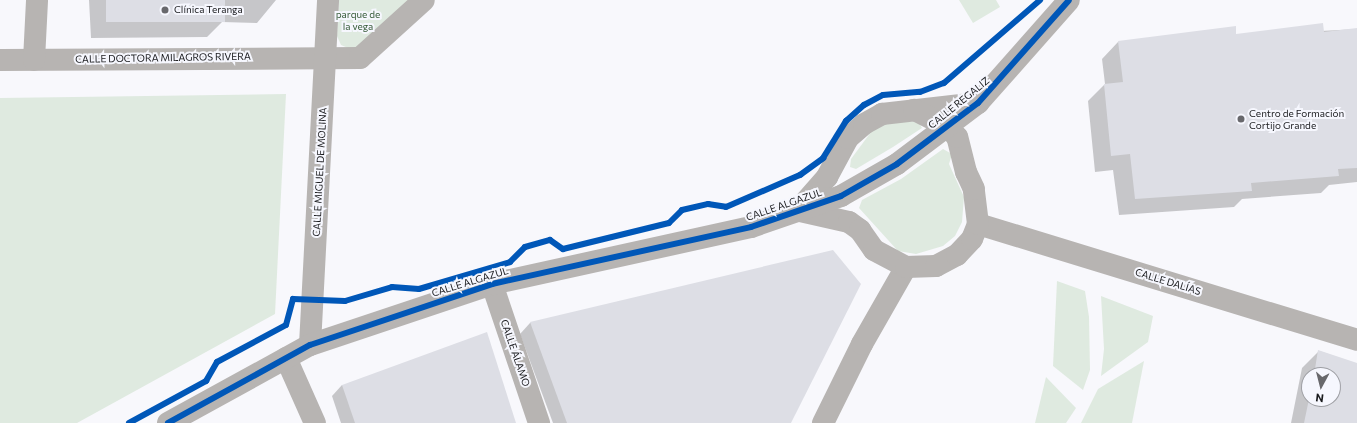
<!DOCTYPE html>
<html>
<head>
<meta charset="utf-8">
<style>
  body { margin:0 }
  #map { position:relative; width:1357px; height:423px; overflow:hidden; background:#f8f8fc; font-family:Commissioner,sans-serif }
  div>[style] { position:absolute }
  .green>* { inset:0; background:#dfeae0 }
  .shadow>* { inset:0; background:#0003 }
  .building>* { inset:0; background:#dddee5; transform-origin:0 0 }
  .minor>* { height:22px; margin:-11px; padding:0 11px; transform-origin:11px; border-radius:11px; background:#b7b4b2 }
  .tertiary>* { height:22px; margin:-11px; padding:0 11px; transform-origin:11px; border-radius:11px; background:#b7b4b2 }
  .cycleway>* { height:6px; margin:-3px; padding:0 3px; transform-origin:3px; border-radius:3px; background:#0057b8 }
  .dots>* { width:11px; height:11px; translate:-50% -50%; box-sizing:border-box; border:2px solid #f6f7fe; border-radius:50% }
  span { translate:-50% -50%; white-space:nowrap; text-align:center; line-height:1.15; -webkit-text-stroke:4px #f6f7fe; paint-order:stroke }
  .poi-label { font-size:10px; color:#1a1b1e }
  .left { translate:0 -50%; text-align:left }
  .park-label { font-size:10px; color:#365b38 }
  .street-label { font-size:10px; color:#1a1b1e }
  .north { position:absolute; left:1301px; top:367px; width:40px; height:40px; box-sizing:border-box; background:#f6f7fe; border:1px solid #9e9fa4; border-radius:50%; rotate:187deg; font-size:11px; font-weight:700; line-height:16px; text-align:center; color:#1a1b1e }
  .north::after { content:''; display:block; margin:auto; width:14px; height:18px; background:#68686c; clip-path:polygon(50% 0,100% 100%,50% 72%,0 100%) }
</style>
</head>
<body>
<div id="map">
  <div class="green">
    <i style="clip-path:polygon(339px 0,412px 0,355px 51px,341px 45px,337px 36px)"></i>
    <i style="clip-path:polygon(959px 0,996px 0,1000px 7px,973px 23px)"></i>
    <i style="clip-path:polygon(286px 94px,275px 314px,77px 423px,0 423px,0 98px)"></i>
    <i style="clip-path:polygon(918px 121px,922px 128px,893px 147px,856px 169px,850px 167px,851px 159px,871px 132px,885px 123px)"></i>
    <i style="clip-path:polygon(943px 149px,952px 154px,949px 164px,964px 197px,962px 222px,955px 236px,943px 246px,916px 254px,898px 251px,859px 208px,862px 200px,901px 179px)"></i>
    <i style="clip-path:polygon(1057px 281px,1085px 291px,1089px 317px,1090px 370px,1083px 390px,1053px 366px)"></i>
    <i style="clip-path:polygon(1101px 296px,1153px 316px,1148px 342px,1101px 376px,1104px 349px)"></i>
    <i style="clip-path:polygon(1144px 361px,1132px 423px,1081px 423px,1098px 389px)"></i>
    <i style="clip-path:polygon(1046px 377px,1076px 408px,1066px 423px,1035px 423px)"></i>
  </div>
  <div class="shadow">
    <i style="clip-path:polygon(89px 0,276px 0,257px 23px,222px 22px,207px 37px,91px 38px)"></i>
    <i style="clip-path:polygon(1357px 29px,1357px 182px,1329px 185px,1321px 193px,1242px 199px,1234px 207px,1119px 215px,1113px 170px,1095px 172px,1088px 101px,1105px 84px,1102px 59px,1118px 42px)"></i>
    <i style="clip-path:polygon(833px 251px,790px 423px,553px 423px,520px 334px,530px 323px)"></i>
    <i style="clip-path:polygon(evenodd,1319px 351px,1357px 364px,1357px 423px,1291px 423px,1302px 368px,1319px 351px,1309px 375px,1333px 375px,1333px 399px,1309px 399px,1309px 375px)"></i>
    <i style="clip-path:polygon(342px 385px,515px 423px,341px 423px,332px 396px)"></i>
  </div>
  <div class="building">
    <i style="left:106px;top:0;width:119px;height:22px"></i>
    <i style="clip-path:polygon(1323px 23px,1324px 32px,1357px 28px,1357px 168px,1338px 169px,1339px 176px,1251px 183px,1252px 191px,1135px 199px,1130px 154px,1111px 156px,1104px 84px,1123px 82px,1118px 41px,1236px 26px,1236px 34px)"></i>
    <i style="clip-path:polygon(833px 250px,861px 284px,791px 423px,567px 423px,530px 322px)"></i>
    <i style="clip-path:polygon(487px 332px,516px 423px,355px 423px,342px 385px)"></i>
    <i style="clip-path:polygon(1318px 350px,1357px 363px,1357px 423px,1304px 423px,1309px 399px,1333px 399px,1333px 375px,1314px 375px)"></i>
  </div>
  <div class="minor">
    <i style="left:0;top:60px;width:360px;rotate:-0.3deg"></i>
    <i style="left:360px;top:58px;width:86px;rotate:-42.2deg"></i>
    <i style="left:34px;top:60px;width:60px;rotate:-87.1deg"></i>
    <i style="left:978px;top:224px;width:396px;rotate:17deg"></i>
    <i style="left:492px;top:284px;width:147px;rotate:71.3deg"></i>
    <i style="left:310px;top:345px;width:345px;rotate:-87deg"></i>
    <i style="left:286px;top:358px;width:71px;rotate:66deg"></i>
    <i style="left:823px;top:423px;width:88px;rotate:-63.7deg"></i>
    <i style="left:862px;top:344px;width:89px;rotate:-60.3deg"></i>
  </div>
  <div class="tertiary">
    <i style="left:799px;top:209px;width:43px;rotate:-48.8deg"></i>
    <i style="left:827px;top:177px;width:44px;rotate:-61.7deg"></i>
    <i style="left:848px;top:138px;width:21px;rotate:-41deg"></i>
    <i style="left:864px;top:124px;width:21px;rotate:-29deg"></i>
    <i style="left:882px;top:114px;width:97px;rotate:-6.5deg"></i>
    <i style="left:800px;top:211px;width:50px;rotate:12.7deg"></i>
    <i style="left:849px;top:222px;width:14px;rotate:36deg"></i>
    <i style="left:860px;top:230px;width:24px;rotate:55deg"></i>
    <i style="left:874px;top:250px;width:36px;rotate:28deg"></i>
    <i style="left:906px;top:267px;width:30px;rotate:-2deg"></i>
    <i style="left:936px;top:266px;width:24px;rotate:-28deg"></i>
    <i style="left:957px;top:255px;width:22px;rotate:-47deg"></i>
    <i style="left:972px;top:239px;width:16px;rotate:-68deg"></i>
    <i style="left:978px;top:224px;width:35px;rotate:-97deg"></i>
    <i style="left:974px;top:189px;width:19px;rotate:-115deg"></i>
    <i style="left:966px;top:172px;width:36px;rotate:-104deg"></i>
    <i style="left:957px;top:137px;width:13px;rotate:-132deg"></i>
    <i style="left:948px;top:127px;width:38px;rotate:-153deg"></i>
    <i style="left:168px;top:423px;width:162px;rotate:-28.8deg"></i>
    <i style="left:310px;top:345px;width:192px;rotate:-18.5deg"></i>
    <i style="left:492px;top:284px;width:265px;rotate:-12.4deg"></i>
    <i style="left:751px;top:227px;width:95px;rotate:-19deg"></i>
    <i style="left:841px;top:196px;width:64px;rotate:-29.7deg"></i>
    <i style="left:897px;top:164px;width:101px;rotate:-37deg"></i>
    <i style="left:978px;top:103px;width:137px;rotate:-48.5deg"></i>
  </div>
  <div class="cycleway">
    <i style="left:129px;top:423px;width:88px;rotate:-28.6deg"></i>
    <i style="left:206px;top:381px;width:22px;rotate:-60deg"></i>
    <i style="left:217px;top:362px;width:78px;rotate:-28.2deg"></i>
    <i style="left:286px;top:325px;width:27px;rotate:-75deg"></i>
    <i style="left:293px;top:299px;width:52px;rotate:2.2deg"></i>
    <i style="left:345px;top:301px;width:49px;rotate:-16.6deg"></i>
    <i style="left:392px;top:287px;width:27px;rotate:4deg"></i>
    <i style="left:419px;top:289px;width:95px;rotate:-16.5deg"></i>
    <i style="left:510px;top:262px;width:21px;rotate:-45deg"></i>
    <i style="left:525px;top:247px;width:26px;rotate:-16deg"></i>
    <i style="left:550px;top:240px;width:16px;rotate:35deg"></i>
    <i style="left:563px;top:249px;width:109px;rotate:-13.8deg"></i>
    <i style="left:669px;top:223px;width:18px;rotate:-45deg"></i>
    <i style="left:682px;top:210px;width:27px;rotate:-13deg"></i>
    <i style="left:708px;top:204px;width:18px;rotate:9deg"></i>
    <i style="left:726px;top:207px;width:81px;rotate:-23.4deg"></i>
    <i style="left:800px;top:175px;width:29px;rotate:-36deg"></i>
    <i style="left:823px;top:158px;width:44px;rotate:-58.1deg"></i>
    <i style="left:846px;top:121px;width:24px;rotate:-42deg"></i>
    <i style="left:864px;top:105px;width:21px;rotate:-28deg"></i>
    <i style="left:883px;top:95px;width:37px;rotate:-5deg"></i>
    <i style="left:920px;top:92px;width:26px;rotate:-21deg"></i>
    <i style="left:944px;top:83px;width:127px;rotate:-40.8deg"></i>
    <i style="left:168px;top:423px;width:162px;rotate:-28.8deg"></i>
    <i style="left:310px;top:345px;width:192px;rotate:-18.5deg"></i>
    <i style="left:492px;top:284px;width:265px;rotate:-12.4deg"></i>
    <i style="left:751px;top:227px;width:95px;rotate:-19deg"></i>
    <i style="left:841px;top:196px;width:64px;rotate:-29.7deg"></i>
    <i style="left:897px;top:164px;width:101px;rotate:-37deg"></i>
    <i style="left:978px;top:103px;width:137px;rotate:-48.5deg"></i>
  </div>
  <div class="dots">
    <i style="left:165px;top:10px;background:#68686c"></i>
    <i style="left:1241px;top:119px;background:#68686c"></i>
  </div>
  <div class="poi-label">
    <span class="left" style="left:174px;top:10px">Clínica Teranga</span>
    <span class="left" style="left:1249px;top:119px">Centro de Formación<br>Cortijo Grande</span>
  </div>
  <div class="park-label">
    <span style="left:358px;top:20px">parque de<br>la vega</span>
  </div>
  <div class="street-label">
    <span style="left:163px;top:58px;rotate:-1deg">CALLE DOCTORA MILAGROS RIVERA</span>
    <span style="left:959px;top:103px;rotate:-39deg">CALLE REGALIZ</span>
    <span style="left:320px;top:172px;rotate:-87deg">CALLE MIGUEL DE MOLINA</span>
    <span style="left:784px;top:205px;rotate:-19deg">CALLE ALGAZUL</span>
    <span style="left:470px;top:282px;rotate:-17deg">CALLE ALGAZUL</span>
    <span style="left:1168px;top:282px;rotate:17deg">CALLE DALÍAS</span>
    <span style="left:515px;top:353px;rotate:71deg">CALLE ÁLAMO</span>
  </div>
  <div class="north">N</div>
</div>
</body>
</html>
